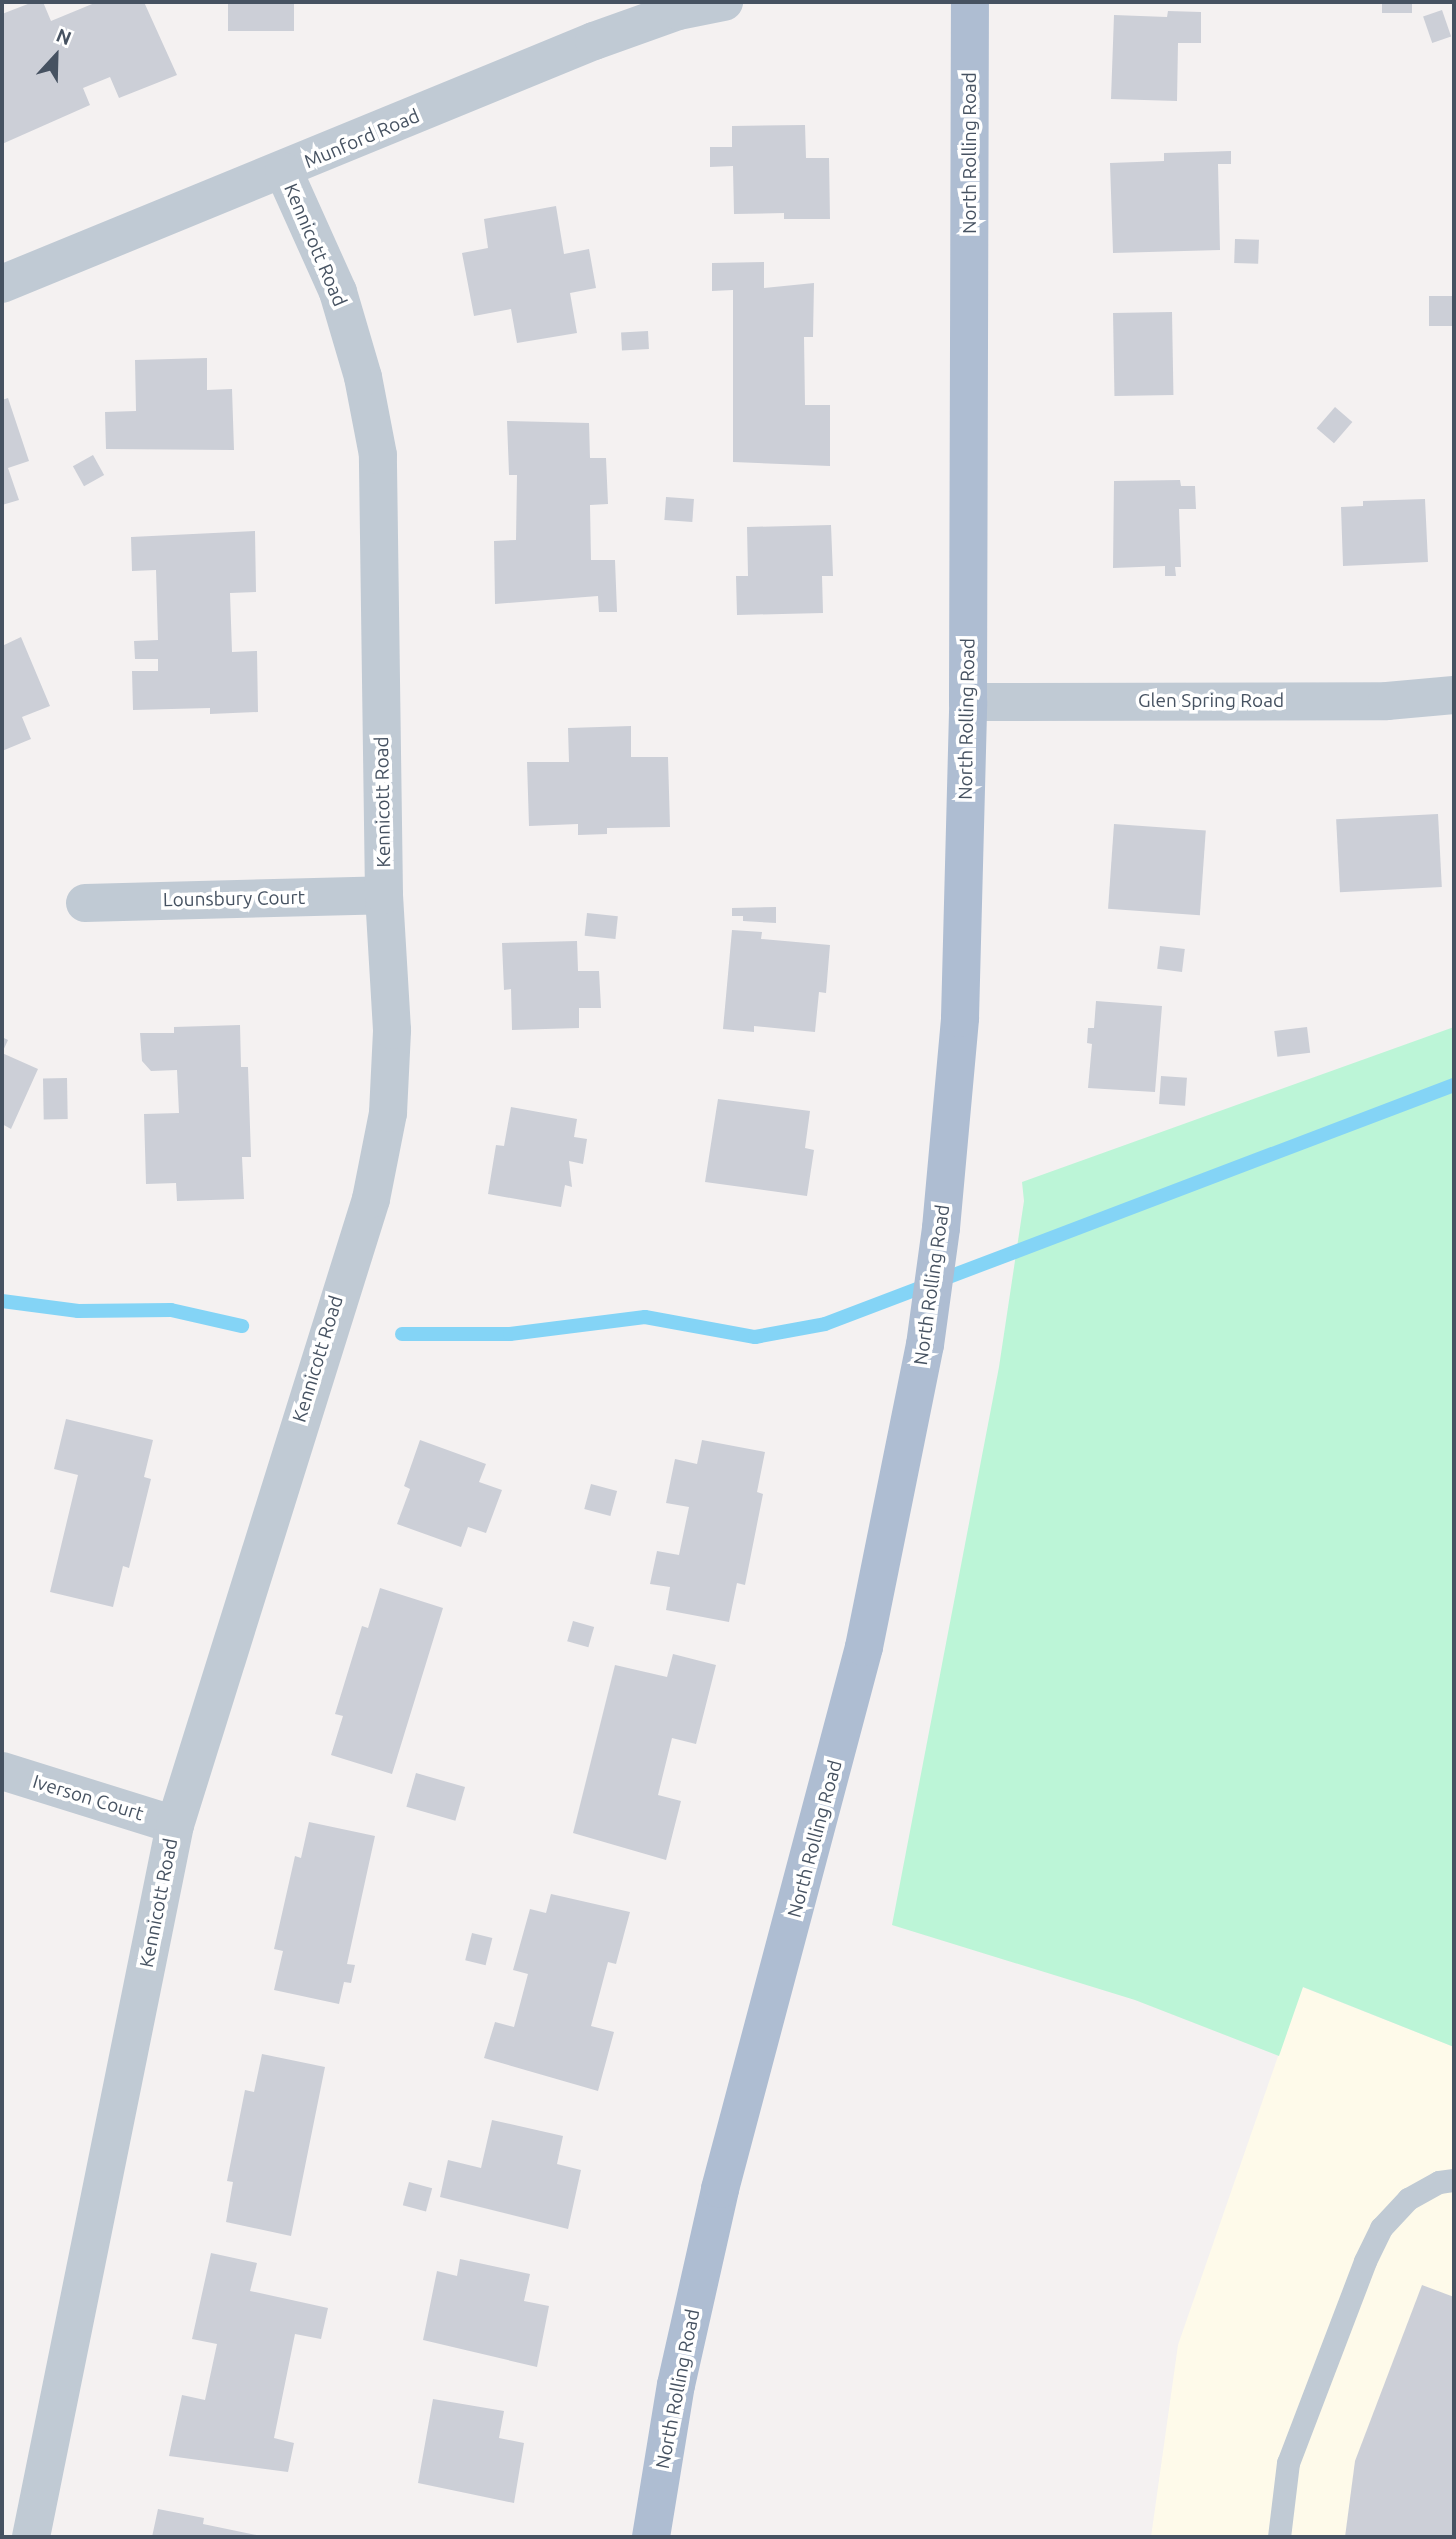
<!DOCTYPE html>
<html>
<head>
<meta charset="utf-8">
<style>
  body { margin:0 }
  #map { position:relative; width:1456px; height:2539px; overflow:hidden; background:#f4f1f1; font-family:Ubuntu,sans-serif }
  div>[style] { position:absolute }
  .commercial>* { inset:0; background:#fefaea }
  .green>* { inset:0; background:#bcf5d7 }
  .stream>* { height:14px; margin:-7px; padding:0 7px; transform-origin:7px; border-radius:7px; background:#84d4f6 }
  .building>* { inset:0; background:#cccfd7; transform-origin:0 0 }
  .service>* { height:23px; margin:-11.5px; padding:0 11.5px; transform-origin:11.5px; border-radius:11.5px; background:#c0cad4 }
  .minor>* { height:38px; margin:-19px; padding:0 19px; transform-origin:19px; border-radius:19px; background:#c0cad4 }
  .primary>* { height:38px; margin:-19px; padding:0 19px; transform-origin:19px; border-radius:19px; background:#aebdd2 }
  span { translate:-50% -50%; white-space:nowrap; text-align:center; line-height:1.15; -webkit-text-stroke:7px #fff; paint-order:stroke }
  .street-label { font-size:19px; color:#465261 }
  .frame { position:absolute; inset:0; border:4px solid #465261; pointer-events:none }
  .north { position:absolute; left:21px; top:21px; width:70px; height:70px; -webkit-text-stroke:5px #fff; paint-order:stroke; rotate:22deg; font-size:19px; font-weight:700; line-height:28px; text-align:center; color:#465261 }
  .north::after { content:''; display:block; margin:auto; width:24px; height:32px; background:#465261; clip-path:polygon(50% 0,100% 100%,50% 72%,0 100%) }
</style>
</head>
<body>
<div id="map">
  <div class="commercial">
    <i style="clip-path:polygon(1302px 1987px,1454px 2047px,1454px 2537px,1151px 2537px,1178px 2345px)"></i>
  </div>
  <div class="green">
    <i style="clip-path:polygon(1454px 1027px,1454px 2047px,1303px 1987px,1279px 2056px,1135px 2000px,892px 1925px,999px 1367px,1024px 1201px,1022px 1182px)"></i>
  </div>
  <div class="stream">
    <i style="left:2px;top:1301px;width:77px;rotate:7.5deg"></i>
    <i style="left:78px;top:1311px;width:93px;rotate:-0.6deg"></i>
    <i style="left:171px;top:1310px;width:73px;rotate:12.7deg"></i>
    <i style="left:402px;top:1334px;width:108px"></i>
    <i style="left:510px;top:1334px;width:136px;rotate:-7.2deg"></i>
    <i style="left:645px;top:1317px;width:112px;rotate:10.3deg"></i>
    <i style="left:755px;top:1337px;width:71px;rotate:-10.5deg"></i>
    <i style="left:825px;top:1324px;width:673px;rotate:-20.81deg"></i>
  </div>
  <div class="building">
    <i style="clip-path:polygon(33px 2px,43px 2px,51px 21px,97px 2px,144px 2px,177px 75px,119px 98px,110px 77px,83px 88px,90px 105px,2px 144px,2px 14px)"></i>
    <i style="left:228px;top:2px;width:66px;height:29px"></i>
    <i style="left:1382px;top:2px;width:30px;height:11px"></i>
    <i style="left:1442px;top:10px;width:28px;height:20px;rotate:71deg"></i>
    <i style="clip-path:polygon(1168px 11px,1201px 12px,1201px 43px,1178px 43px,1177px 101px,1111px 99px,1114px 15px,1167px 17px)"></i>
    <i style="clip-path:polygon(805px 125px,806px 158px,829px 158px,830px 219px,784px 219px,784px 213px,734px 214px,733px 166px,710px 167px,710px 147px,732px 147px,732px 126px)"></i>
    <i style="clip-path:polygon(1231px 151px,1231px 164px,1218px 164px,1220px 250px,1113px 253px,1110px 163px,1164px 161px,1164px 153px)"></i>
    <i style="clip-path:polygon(556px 206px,564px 254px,589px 249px,596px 288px,570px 293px,577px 333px,517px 343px,511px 309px,474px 316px,462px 253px,488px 248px,484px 219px)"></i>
    <i style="left:1235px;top:239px;width:24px;height:24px;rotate:2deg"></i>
    <i style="clip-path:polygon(764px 262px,764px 288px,814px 283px,813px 337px,804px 337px,805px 405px,830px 405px,830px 466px,733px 462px,733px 290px,712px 291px,712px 263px)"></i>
    <i style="left:1429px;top:296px;width:25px;height:30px"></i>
    <i style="left:1172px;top:312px;width:83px;height:59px;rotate:89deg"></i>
    <i style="left:648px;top:331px;width:18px;height:27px;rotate:87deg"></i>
    <i style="clip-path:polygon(207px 358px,207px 390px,232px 389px,234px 450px,106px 449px,105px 412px,136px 411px,135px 360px)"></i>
    <i style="clip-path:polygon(8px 398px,29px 461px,8px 468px,19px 500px,2px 505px,2px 400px)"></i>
    <i style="left:1335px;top:407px;width:23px;height:28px;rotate:41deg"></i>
    <i style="clip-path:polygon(507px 421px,589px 423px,590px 458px,606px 458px,608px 504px,590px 505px,591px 560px,615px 560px,617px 612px,599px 612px,598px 596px,495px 604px,494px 541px,516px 540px,517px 475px,509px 475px)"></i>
    <i style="left:93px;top:455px;width:23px;height:23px;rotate:61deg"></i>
    <i style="clip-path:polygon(1180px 480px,1181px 486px,1195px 486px,1196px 509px,1179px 509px,1181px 567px,1175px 567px,1176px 576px,1165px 576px,1165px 566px,1113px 568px,1114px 481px)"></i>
    <i style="left:666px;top:497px;width:28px;height:23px;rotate:4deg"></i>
    <i style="clip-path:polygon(1425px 499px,1428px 562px,1343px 566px,1341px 507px,1363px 506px,1363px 501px)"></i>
    <i style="clip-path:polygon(831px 525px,833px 576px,822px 576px,823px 613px,737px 615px,736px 576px,748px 576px,747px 527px)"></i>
    <i style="clip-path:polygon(255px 531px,256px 592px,230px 593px,232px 652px,257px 651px,258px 712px,210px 714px,210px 708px,133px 710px,132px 671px,158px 671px,158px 659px,135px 659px,134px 641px,158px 640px,156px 570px,132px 571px,131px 537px)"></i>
    <i style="clip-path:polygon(21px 637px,50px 706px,22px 717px,31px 739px,2px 751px,2px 646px)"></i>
    <i style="clip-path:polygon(631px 726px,631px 757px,668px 757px,670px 827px,607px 828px,607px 834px,578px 835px,578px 824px,529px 826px,527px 762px,569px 762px,568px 728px)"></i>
    <i style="left:1438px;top:814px;width:73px;height:102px;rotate:87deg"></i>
    <i style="left:1114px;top:824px;width:92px;height:85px;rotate:4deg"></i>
    <i style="clip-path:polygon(776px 907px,776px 923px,743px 921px,743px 916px,732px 916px,732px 908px)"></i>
    <i style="left:587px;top:913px;width:31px;height:23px;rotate:6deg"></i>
    <i style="clip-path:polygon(732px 930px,762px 932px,761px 939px,830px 945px,826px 993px,819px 992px,815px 1032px,754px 1026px,754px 1032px,723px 1029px)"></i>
    <i style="clip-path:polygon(577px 941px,578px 971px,599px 971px,601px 1008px,579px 1008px,579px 1028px,512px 1030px,511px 989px,504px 990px,502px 943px)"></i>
    <i style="left:1160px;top:946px;width:25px;height:23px;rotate:7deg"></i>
    <i style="clip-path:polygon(1096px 1001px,1162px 1006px,1155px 1092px,1088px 1088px,1092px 1044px,1087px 1043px,1088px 1028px,1094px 1028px)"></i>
    <i style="clip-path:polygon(240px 1025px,241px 1067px,248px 1067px,251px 1157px,242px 1157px,244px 1199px,177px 1201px,176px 1183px,146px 1184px,144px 1114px,179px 1113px,177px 1070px,151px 1071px,142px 1061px,140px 1033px,174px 1033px,174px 1027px)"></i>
    <i style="left:1307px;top:1027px;width:26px;height:33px;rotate:83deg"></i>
    <i style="clip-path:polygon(2px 1037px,8px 1040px,2px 1053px,38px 1069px,11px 1129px,2px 1124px)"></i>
    <i style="left:1161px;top:1076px;width:26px;height:28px;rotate:4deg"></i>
    <i style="left:67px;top:1078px;width:41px;height:24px;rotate:89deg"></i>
    <i style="clip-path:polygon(718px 1099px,810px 1111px,805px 1148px,814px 1150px,807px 1196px,705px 1182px)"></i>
    <i style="clip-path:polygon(511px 1107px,577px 1119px,574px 1137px,587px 1139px,583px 1164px,569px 1161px,572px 1187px,565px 1185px,561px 1207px,488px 1194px,496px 1145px,504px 1146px)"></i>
    <i style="clip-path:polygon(66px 1419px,153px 1440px,144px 1477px,151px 1479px,129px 1568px,123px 1566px,113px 1607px,50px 1592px,78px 1475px,54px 1469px)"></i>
    <i style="clip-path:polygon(420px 1440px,486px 1464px,479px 1482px,502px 1490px,486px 1533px,468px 1527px,461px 1547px,397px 1524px,410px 1489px,404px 1486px)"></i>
    <i style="clip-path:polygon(702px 1440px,765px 1452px,757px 1492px,763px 1494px,745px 1585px,737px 1583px,729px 1622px,666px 1610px,670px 1587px,650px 1584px,657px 1551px,679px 1555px,689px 1507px,666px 1503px,675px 1459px,697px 1464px)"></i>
    <i style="left:591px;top:1484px;width:27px;height:26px;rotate:15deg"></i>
    <i style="clip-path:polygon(380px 1588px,443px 1608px,392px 1774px,331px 1755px,343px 1716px,335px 1714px,362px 1626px,368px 1628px)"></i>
    <i style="left:573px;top:1621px;width:22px;height:21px;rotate:16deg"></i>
    <i style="clip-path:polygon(673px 1654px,716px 1665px,696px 1744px,672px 1738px,658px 1795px,681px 1801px,666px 1860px,573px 1833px,615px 1665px,667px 1677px)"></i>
    <i style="left:416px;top:1773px;width:51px;height:35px;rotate:16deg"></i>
    <i style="clip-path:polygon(309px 1822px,375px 1836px,347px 1964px,355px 1965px,351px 1983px,344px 1982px,339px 2004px,274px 1990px,283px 1951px,274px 1949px,295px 1856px,301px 1858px)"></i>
    <i style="clip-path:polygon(551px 1894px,630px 1912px,616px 1964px,608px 1962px,591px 2026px,614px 2032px,598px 2091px,484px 2058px,495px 2022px,514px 2027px,528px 1974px,513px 1970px,530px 1909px,546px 1913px)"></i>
    <i style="left:472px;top:1933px;width:21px;height:28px;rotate:14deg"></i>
    <i style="clip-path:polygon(262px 2054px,325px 2067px,291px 2236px,226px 2222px,233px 2182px,227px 2181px,245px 2090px,254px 2092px)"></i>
    <i style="clip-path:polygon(492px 2120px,563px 2136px,557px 2164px,581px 2170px,568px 2229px,440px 2197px,448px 2160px,481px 2168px)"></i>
    <i style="left:409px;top:2182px;width:24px;height:24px;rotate:15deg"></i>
    <i style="clip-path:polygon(211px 2253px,257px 2263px,250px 2291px,328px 2308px,321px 2339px,295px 2334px,274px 2438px,294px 2443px,288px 2472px,169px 2456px,182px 2395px,205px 2400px,217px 2344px,192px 2339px)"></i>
    <i style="clip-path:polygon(460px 2259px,530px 2274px,524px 2301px,549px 2306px,537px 2367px,423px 2340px,437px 2271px,457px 2276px)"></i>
    <i style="clip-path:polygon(1422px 2285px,1454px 2297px,1454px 2537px,1345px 2537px,1355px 2461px)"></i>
    <i style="clip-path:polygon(433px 2399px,504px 2411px,499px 2438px,524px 2443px,514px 2503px,418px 2483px)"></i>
    <i style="clip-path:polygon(158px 2509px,204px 2518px,203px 2524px,266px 2537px,152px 2537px)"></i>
  </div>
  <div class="service">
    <i style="left:1279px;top:2537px;width:75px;rotate:-83.1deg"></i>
    <i style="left:1288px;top:2463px;width:216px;rotate:-69.1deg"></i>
    <i style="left:1365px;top:2261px;width:37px;rotate:-64deg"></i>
    <i style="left:1381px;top:2228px;width:40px;rotate:-47deg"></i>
    <i style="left:1408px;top:2199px;width:35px;rotate:-29deg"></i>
    <i style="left:1439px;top:2182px;width:15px;rotate:-8deg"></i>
  </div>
  <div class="minor">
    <i style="left:2px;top:284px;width:640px;rotate:-22.32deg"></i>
    <i style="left:594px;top:41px;width:89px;rotate:-19.7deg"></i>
    <i style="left:678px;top:11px;width:47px;rotate:-11.1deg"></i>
    <i style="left:968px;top:702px;width:419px;rotate:-0.1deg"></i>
    <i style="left:1387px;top:701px;width:67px;rotate:-5.1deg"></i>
    <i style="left:85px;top:903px;width:299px;rotate:-1.5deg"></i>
    <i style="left:2px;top:1771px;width:181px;rotate:17.3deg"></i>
    <i style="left:31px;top:2537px;width:726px;rotate:-78.57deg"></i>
    <i style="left:175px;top:1825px;width:656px;rotate:-72.61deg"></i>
    <i style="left:371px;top:1199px;width:88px;rotate:-78.8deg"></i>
    <i style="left:388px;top:1113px;width:83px;rotate:-87.2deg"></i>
    <i style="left:392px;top:1030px;width:135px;rotate:-93.4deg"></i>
    <i style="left:384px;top:895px;width:440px;rotate:-90.8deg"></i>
    <i style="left:378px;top:455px;width:79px;rotate:-100.9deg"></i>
    <i style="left:363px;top:377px;width:89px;rotate:-106.4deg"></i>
    <i style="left:338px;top:292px;width:132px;rotate:-114.2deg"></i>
  </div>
  <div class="primary">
    <i style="left:651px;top:2537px;width:154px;rotate:-80.7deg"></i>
    <i style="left:676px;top:2385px;width:201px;rotate:-77.3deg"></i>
    <i style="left:720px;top:2189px;width:561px;rotate:-75.12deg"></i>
    <i style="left:864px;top:1647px;width:308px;rotate:-78.6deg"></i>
    <i style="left:925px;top:1345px;width:118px;rotate:-82.2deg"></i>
    <i style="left:941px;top:1228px;width:211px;rotate:-84.8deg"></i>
    <i style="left:960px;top:1018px;width:316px;rotate:-88.5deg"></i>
    <i style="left:968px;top:702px;width:700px;rotate:-89.84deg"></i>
  </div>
  <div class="street-label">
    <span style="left:362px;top:139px;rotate:-23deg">Munford Road</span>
    <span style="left:970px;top:153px;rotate:-90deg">North Rolling Road</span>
    <span style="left:315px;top:245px;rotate:67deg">Kennicott Road</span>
    <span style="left:1211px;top:701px">Glen Spring Road</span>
    <span style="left:967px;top:719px;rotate:-89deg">North Rolling Road</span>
    <span style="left:383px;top:802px;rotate:-91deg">Kennicott Road</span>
    <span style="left:234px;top:899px;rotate:-1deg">Lounsbury Court</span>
    <span style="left:932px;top:1285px;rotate:-82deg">North Rolling Road</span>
    <span style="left:318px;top:1359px;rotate:-73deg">Kennicott Road</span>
    <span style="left:88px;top:1798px;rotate:17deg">Iverson Court</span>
    <span style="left:815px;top:1839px;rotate:-75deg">North Rolling Road</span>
    <span style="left:159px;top:1903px;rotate:-79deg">Kennicott Road</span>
    <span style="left:678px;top:2389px;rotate:-79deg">North Rolling Road</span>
  </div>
  <div class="frame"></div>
  <div class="north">N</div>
</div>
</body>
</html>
